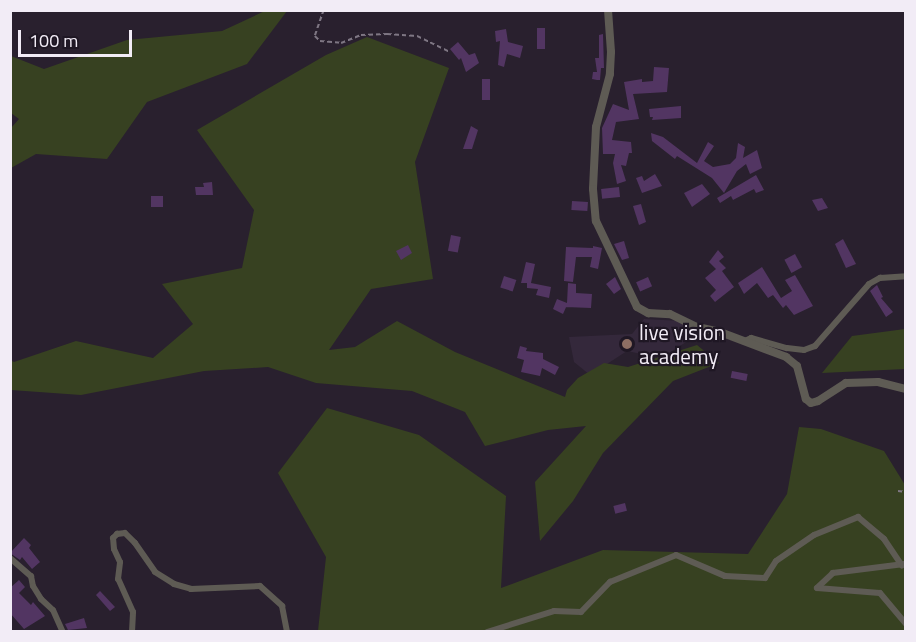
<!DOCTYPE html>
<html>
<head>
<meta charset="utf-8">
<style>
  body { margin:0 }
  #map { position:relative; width:916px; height:642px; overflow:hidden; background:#29202e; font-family:"Titillium Web",sans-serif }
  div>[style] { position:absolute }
  .built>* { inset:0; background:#34283b }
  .green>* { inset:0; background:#374121 }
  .building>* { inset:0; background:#523562; transform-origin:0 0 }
  .path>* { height:1.5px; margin-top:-0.75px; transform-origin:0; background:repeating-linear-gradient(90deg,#7e7683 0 4.5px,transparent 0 7.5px) }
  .minor>* { height:6px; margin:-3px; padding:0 3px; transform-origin:3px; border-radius:3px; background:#5e5b54 }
  .tertiary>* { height:8px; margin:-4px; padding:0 4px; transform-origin:4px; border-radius:4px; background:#5e5b54 }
  .dots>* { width:16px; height:16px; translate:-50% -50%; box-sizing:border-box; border:3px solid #1f1724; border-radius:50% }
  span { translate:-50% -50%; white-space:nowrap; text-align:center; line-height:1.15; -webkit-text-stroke:4.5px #1f1724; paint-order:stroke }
  .poi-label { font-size:21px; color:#f2ecf6 }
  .left { translate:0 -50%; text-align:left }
  .frame { position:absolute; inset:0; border:12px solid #f2ecf6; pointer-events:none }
  .scale { position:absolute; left:18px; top:30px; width:114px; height:27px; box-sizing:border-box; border:3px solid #f2ecf6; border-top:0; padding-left:8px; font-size:18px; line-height:21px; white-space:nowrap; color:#f2ecf6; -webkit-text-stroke:4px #1f1724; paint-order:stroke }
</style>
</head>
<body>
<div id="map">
  <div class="built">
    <i style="clip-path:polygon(644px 319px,682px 321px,694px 337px,661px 358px,627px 351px,590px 375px,574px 362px,569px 337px,632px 334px)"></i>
  </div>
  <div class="green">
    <i style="clip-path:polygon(267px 10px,287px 11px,247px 64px,147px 102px,107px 159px,36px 154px,11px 168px,11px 128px,19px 119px,11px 113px,11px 56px,44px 69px,127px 40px,222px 31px)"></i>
    <i style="clip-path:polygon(367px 37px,449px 68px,415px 162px,433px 279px,371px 289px,329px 350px,355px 347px,397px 321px,455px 352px,565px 397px,567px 390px,578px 378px,604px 363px,628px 367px,697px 345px,719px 363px,673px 381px,603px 453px,573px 501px,540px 541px,535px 482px,586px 426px,548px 430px,485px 446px,465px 412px,412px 391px,316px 383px,268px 367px,204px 371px,81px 395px,11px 390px,10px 360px,14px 362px,76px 341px,153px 358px,193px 324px,162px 284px,242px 268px,254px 210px,197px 130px,326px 55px)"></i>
    <i style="clip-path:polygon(905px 329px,905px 369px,822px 373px,852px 336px)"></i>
    <i style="clip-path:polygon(327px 408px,419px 435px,506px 496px,501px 588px,603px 550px,748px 554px,787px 494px,799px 427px,821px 429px,884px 451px,905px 485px,905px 631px,318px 631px,326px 557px,278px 473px)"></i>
  </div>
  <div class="building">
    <i style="left:537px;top:28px;width:8px;height:21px"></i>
    <i style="clip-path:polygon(506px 29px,508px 42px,523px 46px,520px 58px,507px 54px,504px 67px,498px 65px,500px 41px,496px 42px,495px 31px)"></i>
    <i style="clip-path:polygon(603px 34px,604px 68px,601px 68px,600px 80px,597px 80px,592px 79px,593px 72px,597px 72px,595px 58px,599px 58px,599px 35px)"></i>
    <i style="clip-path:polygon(458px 42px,469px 55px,475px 53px,479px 63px,466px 72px,461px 58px,459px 60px,450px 49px)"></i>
    <i style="clip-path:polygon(654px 67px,669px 68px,667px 92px,633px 94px,639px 119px,616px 122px,612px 140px,631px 142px,632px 153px,629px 153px,626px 166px,621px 165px,626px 181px,617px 184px,613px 163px,615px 154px,603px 154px,602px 128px,613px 104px,629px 110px,624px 82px,642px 79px,642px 82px,653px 81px)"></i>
    <i style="left:482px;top:79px;width:8px;height:21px"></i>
    <i style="clip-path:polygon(681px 106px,681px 118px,652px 120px,653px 117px,650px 117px,649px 109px)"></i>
    <i style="clip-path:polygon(471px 126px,478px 130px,472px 149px,463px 149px)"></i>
    <i style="clip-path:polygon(651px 133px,663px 137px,697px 163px,708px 142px,714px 146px,704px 161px,713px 167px,730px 164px,736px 158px,738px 143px,745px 147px,743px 158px,757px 150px,762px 168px,750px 174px,746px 164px,737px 171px,724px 193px,712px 178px,677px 156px,675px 159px,652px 141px)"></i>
    <i style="clip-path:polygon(655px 174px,662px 186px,642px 193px,636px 178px,642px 176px,644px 181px)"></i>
    <i style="clip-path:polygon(756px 175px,764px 190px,756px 193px,754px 189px,733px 200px,731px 196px,720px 203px,717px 198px)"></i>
    <i style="clip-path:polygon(212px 182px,213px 195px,196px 195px,195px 187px,204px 187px,203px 183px)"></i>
    <i style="clip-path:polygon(702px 184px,710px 194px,692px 207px,684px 193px)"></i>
    <i style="left:619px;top:187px;width:10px;height:18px;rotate:84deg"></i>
    <i style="left:151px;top:196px;width:12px;height:11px"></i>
    <i style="clip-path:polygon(822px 198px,828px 208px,818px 211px,812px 200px)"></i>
    <i style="left:572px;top:201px;width:16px;height:9px;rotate:4deg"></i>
    <i style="clip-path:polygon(641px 204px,646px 222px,639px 225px,633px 206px)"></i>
    <i style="left:451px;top:235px;width:10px;height:16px;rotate:11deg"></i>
    <i style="clip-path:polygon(843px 239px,856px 264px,846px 268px,835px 244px)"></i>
    <i style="clip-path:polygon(624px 241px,629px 258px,622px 260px,614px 244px)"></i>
    <i style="clip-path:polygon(408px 245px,412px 253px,401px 260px,396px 251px)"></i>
    <i style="clip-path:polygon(593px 246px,602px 248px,598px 269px,590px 267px,592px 257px,576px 257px,573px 282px,564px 281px,566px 247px,593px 248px)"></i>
    <i style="clip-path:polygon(718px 250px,724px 257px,719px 261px,726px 268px,722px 271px,734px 287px,715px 302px,710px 296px,716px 290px,705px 278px,716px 269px,709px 262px)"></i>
    <i style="left:795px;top:254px;width:15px;height:12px;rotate:62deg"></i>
    <i style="clip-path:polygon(526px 262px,535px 264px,531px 283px,551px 287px,549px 298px,536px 295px,538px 289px,527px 288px,527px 283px,521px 283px)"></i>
    <i style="clip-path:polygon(762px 267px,781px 298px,792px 291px,785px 280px,795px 275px,813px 306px,794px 315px,786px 305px,783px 308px,773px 295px,768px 298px,757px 283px,744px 294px,738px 283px)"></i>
    <i style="left:504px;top:276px;width:13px;height:12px;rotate:18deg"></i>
    <i style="clip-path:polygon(615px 277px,621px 289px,614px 294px,606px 284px)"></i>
    <i style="left:648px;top:277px;width:10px;height:13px;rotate:66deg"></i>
    <i style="clip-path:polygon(568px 283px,576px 284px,576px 293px,592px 294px,591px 308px,566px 307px,567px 305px,563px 314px,553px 309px,557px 299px,567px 303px)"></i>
    <i style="clip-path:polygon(877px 285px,883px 297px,881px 298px,893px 312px,886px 317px,870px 291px)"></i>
    <i style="clip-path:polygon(520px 346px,527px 348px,526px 351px,543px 353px,543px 359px,559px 367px,555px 375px,542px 368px,540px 376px,521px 372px,524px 360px,517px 358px)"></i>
    <i style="left:732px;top:371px;width:16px;height:7px;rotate:11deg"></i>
    <i style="left:625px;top:503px;width:8px;height:12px;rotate:76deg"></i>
    <i style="clip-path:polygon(24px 538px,31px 545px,29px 548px,40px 562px,32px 569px,22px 557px,20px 560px,10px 553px)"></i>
    <i style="clip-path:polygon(19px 580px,25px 587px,19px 593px,31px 605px,33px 602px,45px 616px,24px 629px,10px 613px,10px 588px)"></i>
    <i style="clip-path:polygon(100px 591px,115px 607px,110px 611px,96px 595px)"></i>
    <i style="clip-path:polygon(84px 618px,87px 628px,68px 630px,65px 624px)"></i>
  </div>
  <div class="path">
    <i style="left:324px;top:10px;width:28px;rotate:109deg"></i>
    <i style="left:315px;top:36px;width:7px;rotate:45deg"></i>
    <i style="left:320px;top:41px;width:21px;rotate:5deg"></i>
    <i style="left:341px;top:43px;width:22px;rotate:-22deg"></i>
    <i style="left:361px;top:35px;width:26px;rotate:-2deg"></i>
    <i style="left:387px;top:34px;width:30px;rotate:4deg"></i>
    <i style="left:417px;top:36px;width:37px;rotate:26deg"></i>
    <i style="left:898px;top:491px;width:8px;rotate:7deg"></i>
  </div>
  <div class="minor">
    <i style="left:745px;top:341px;width:7px;rotate:-27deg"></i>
    <i style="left:751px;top:338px;width:37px;rotate:16deg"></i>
    <i style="left:787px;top:348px;width:17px;rotate:7deg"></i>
    <i style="left:804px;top:350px;width:12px;rotate:-20deg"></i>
    <i style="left:815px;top:346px;width:82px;rotate:-48.9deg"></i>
    <i style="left:869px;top:284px;width:13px;rotate:-29deg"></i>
    <i style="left:880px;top:278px;width:26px;rotate:-4deg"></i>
    <i style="left:10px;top:558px;width:28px;rotate:41deg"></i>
    <i style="left:31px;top:576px;width:10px;rotate:79deg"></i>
    <i style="left:33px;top:586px;width:15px;rotate:58deg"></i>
    <i style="left:41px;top:599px;width:16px;rotate:43deg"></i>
    <i style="left:53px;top:610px;width:24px;rotate:66deg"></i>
    <i style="left:904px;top:564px;width:72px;rotate:172.8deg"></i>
    <i style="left:833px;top:573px;width:22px;rotate:137deg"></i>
    <i style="left:817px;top:588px;width:63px;rotate:4.5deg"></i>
    <i style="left:880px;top:593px;width:40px;rotate:50deg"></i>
    <i style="left:132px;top:632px;width:20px;rotate:-87deg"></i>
    <i style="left:133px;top:612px;width:36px;rotate:-114deg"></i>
    <i style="left:118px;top:579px;width:17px;rotate:-83deg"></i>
    <i style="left:120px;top:562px;width:14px;rotate:-115deg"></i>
    <i style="left:114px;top:549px;width:11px;rotate:-95deg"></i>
    <i style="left:113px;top:538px;width:6px;rotate:-45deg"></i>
    <i style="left:117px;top:534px;width:8px;rotate:-7deg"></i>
    <i style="left:125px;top:533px;width:14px;rotate:45deg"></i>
    <i style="left:135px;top:543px;width:35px;rotate:55deg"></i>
    <i style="left:155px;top:572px;width:22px;rotate:32deg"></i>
    <i style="left:174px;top:584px;width:18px;rotate:16deg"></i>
    <i style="left:191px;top:589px;width:69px;rotate:-2.5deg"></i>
    <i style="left:260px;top:586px;width:30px;rotate:42deg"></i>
    <i style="left:282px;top:606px;width:26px;rotate:79deg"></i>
    <i style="left:487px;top:632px;width:70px;rotate:-17.4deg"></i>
    <i style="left:554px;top:611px;width:27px;rotate:2deg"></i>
    <i style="left:581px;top:612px;width:42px;rotate:-46deg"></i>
    <i style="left:610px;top:582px;width:71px;rotate:-22.2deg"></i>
    <i style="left:676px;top:555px;width:53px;rotate:23.2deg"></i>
    <i style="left:725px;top:576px;width:40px;rotate:2.9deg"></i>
    <i style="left:765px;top:578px;width:20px;rotate:-57deg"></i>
    <i style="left:776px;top:561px;width:46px;rotate:-34.4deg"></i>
    <i style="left:814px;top:535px;width:48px;rotate:-22.2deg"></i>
    <i style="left:858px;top:517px;width:34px;rotate:40deg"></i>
    <i style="left:884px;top:539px;width:32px;rotate:56deg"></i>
  </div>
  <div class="tertiary">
    <i style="left:608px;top:10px;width:42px;rotate:85.9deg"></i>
    <i style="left:611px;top:52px;width:22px;rotate:93deg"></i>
    <i style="left:610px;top:74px;width:55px;rotate:104.8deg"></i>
    <i style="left:596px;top:127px;width:62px;rotate:92.8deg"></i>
    <i style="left:593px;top:189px;width:32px;rotate:85deg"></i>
    <i style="left:596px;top:221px;width:95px;rotate:64.5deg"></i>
    <i style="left:637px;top:307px;width:13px;rotate:29deg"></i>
    <i style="left:648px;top:313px;width:22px;rotate:3deg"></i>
    <i style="left:670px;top:314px;width:30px;rotate:26deg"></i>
    <i style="left:697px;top:327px;width:24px;rotate:12deg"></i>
    <i style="left:720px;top:332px;width:71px;rotate:20.7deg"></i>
    <i style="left:786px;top:357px;width:14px;rotate:39deg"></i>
    <i style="left:797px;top:366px;width:34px;rotate:75deg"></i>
    <i style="left:806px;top:399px;width:6px;rotate:39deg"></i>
    <i style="left:811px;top:403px;width:7px;rotate:-16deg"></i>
    <i style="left:818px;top:401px;width:33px;rotate:-33deg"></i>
    <i style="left:846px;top:383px;width:32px;rotate:-2deg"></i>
    <i style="left:878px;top:382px;width:29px;rotate:14deg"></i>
  </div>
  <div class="dots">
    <i style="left:627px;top:344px;background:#8d6e63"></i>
  </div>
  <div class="poi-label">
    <span class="left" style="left:639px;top:344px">live vision<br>academy</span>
  </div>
  <div class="frame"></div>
  <div class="scale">100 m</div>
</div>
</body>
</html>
